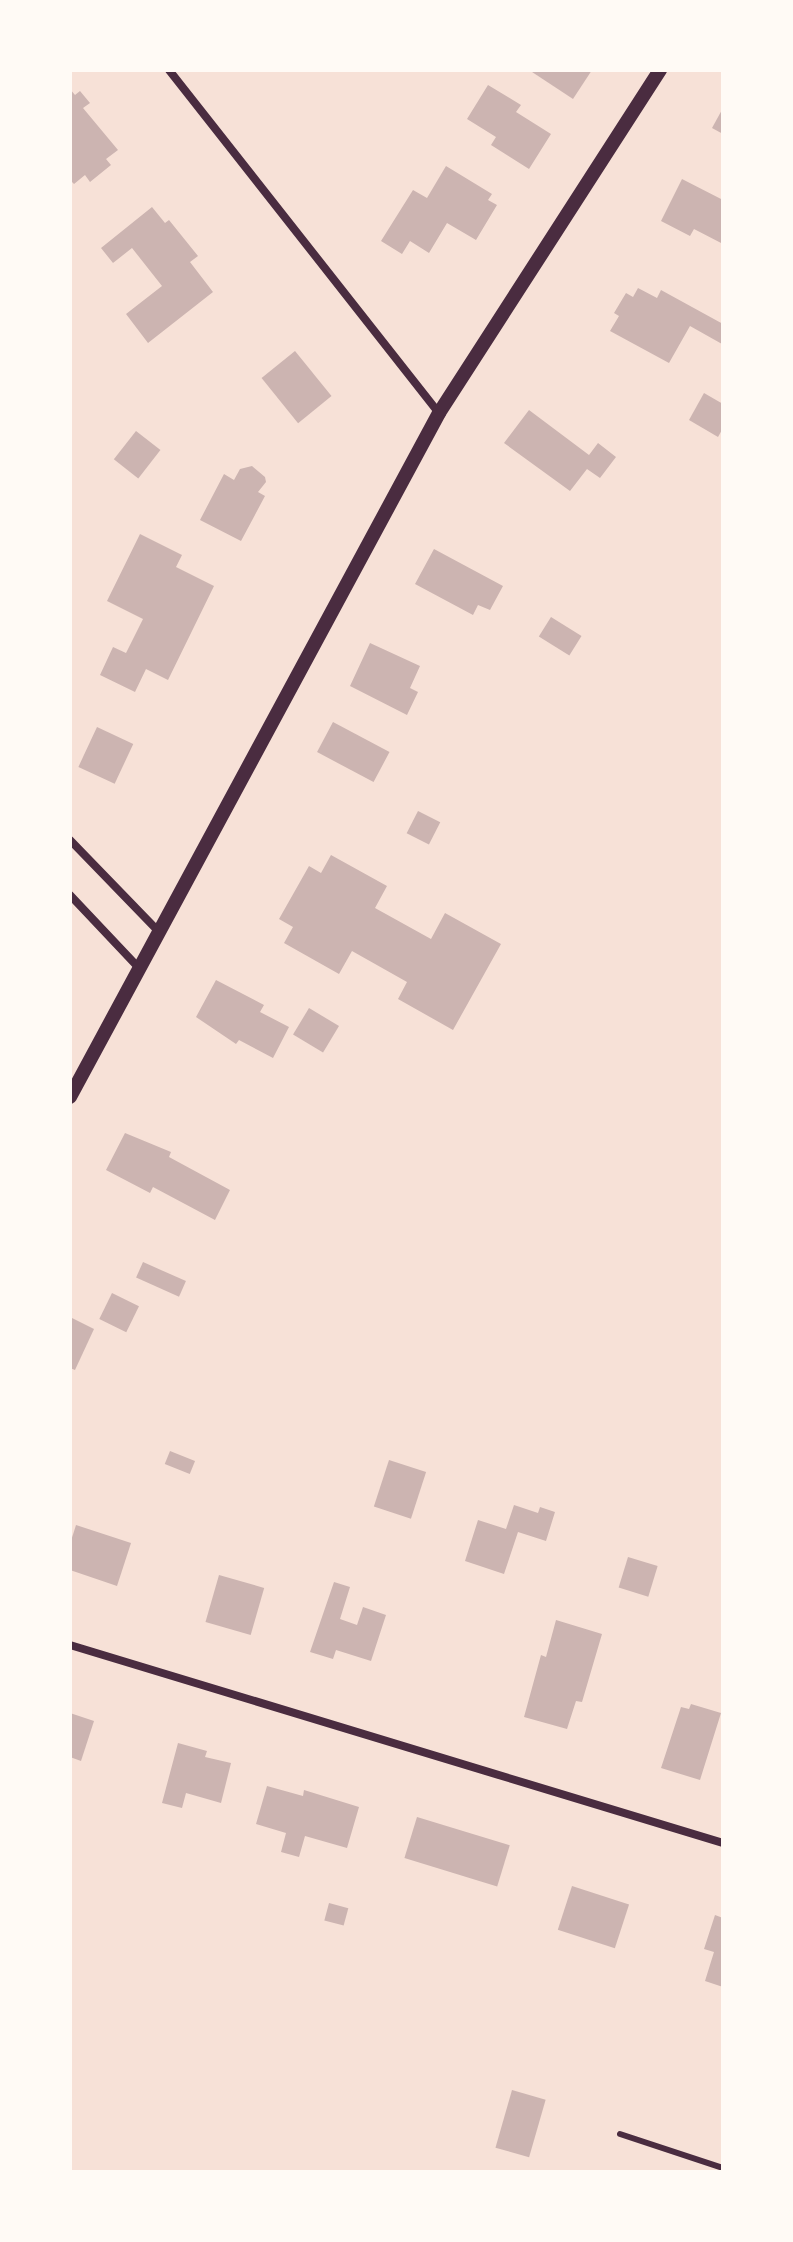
<!DOCTYPE html>
<html>
<head>
<meta charset="utf-8">
<style>
  body { margin:0 }
  #map { position:relative; width:793px; height:2242px; overflow:hidden; background:#f7e1d7; font-family:"Source Sans 3",sans-serif }
  div>[style] { position:absolute }
  .building>* { inset:0; background:#ccb4b1; transform-origin:0 0 }
  .service>* { height:6px; margin:-3px; padding:0 3px; transform-origin:3px; border-radius:3px; background:#4a2c40 }
  .minor>* { height:8px; margin:-4px; padding:0 4px; transform-origin:4px; border-radius:4px; background:#4a2c40 }
  .tertiary>* { height:14px; margin:-7px; padding:0 7px; transform-origin:7px; border-radius:7px; background:#4a2c40 }
  span { translate:-50% -50%; white-space:nowrap; text-align:center; line-height:1.15; -webkit-text-stroke:6px #fffaf5; paint-order:stroke }
  .frame { position:absolute; inset:0; border:72px solid #fffaf5; pointer-events:none }
</style>
</head>
<body>
<div id="map">
  <div class="building">
    <i style="clip-path:polygon(529px 70px,592px 70px,573px 99px)"></i>
    <i style="clip-path:polygon(488px 85px,521px 105px,516px 112px,551px 134px,529px 169px,491px 145px,496px 137px,467px 119px)"></i>
    <i style="clip-path:polygon(70px 89px,75px 95px,80px 91px,90px 103px,83px 108px,118px 150px,106px 159px,111px 165px,90px 182px,85px 175px,74px 184px,70px 180px)"></i>
    <i style="clip-path:polygon(723px 108px,723px 134px,712px 128px)"></i>
    <i style="clip-path:polygon(446px 166px,492px 194px,488px 200px,497px 205px,476px 240px,447px 223px,429px 253px,410px 241px,402px 254px,381px 241px,413px 190px,427px 198px)"></i>
    <i style="clip-path:polygon(682px 179px,723px 200px,723px 244px,694px 229px,690px 236px,661px 221px)"></i>
    <i style="clip-path:polygon(152px 207px,165px 223px,169px 220px,198px 256px,190px 262px,213px 292px,148px 343px,126px 314px,162px 286px,132px 248px,113px 263px,101px 248px)"></i>
    <i style="clip-path:polygon(638px 288px,657px 298px,661px 290px,723px 324px,722px 344px,690px 326px,669px 363px,610px 331px,619px 316px,614px 313px,626px 293px,633px 297px)"></i>
    <i style="left:295px;top:351px;width:58px;height:43px;rotate:51deg"></i>
    <i style="clip-path:polygon(704px 393px,723px 404px,723px 428px,718px 437px,689px 420px)"></i>
    <i style="clip-path:polygon(529px 410px,589px 455px,598px 443px,616px 457px,600px 478px,587px 469px,570px 491px,504px 443px)"></i>
    <i style="left:136px;top:431px;width:31px;height:36px;rotate:38deg"></i>
    <i style="clip-path:polygon(252px 466px,265px 477px,266px 482px,258px 492px,265px 496px,241px 541px,200px 520px,224px 474px,234px 480px,240px 469px)"></i>
    <i style="clip-path:polygon(140px 534px,182px 555px,176px 567px,214px 586px,168px 680px,146px 669px,135px 692px,100px 675px,113px 647px,126px 653px,143px 619px,107px 601px)"></i>
    <i style="clip-path:polygon(434px 549px,503px 586px,490px 610px,478px 605px,473px 615px,415px 584px)"></i>
    <i style="left:551px;top:617px;width:36px;height:23px;rotate:32deg"></i>
    <i style="clip-path:polygon(370px 643px,420px 666px,410px 688px,418px 692px,407px 715px,350px 686px)"></i>
    <i style="left:333px;top:722px;width:64px;height:34px;rotate:28deg"></i>
    <i style="left:97px;top:727px;width:40px;height:44px;rotate:25deg"></i>
    <i style="left:418px;top:811px;width:25px;height:25px;rotate:27deg"></i>
    <i style="clip-path:polygon(331px 855px,387px 886px,375px 908px,431px 939px,445px 913px,501px 944px,453px 1030px,398px 999px,407px 982px,352px 951px,339px 974px,284px 943px,293px 927px,279px 919px,309px 866px,321px 873px)"></i>
    <i style="clip-path:polygon(216px 980px,264px 1005px,260px 1012px,289px 1027px,273px 1058px,239px 1040px,236px 1044px,196px 1017px)"></i>
    <i style="left:309px;top:1008px;width:35px;height:31px;rotate:31deg"></i>
    <i style="clip-path:polygon(125px 1133px,171px 1152px,169px 1157px,230px 1190px,215px 1220px,153px 1187px,150px 1193px,106px 1170px)"></i>
    <i style="left:143px;top:1262px;width:47px;height:17px;rotate:24deg"></i>
    <i style="left:112px;top:1293px;width:30px;height:29px;rotate:26deg"></i>
    <i style="clip-path:polygon(70px 1317px,94px 1329px,75px 1370px,70px 1368px)"></i>
    <i style="left:170px;top:1451px;width:27px;height:14px;rotate:22deg"></i>
    <i style="left:389px;top:1460px;width:39px;height:49px;rotate:18deg"></i>
    <i style="clip-path:polygon(514px 1505px,538px 1513px,540px 1507px,555px 1512px,546px 1541px,518px 1532px,504px 1574px,465px 1561px,478px 1520px,506px 1529px)"></i>
    <i style="clip-path:polygon(76px 1525px,131px 1543px,117px 1586px,70px 1570px,70px 1544px)"></i>
    <i style="left:628px;top:1557px;width:31px;height:32px;rotate:17deg"></i>
    <i style="left:219px;top:1575px;width:47px;height:49px;rotate:16deg"></i>
    <i style="clip-path:polygon(334px 1582px,350px 1587px,340px 1619px,357px 1625px,363px 1607px,386px 1615px,371px 1661px,336px 1650px,333px 1659px,310px 1652px)"></i>
    <i style="clip-path:polygon(556px 1620px,602px 1634px,582px 1702px,576px 1701px,567px 1729px,524px 1717px,541px 1655px,546px 1657px)"></i>
    <i style="clip-path:polygon(691px 1704px,721px 1713px,700px 1780px,661px 1768px,681px 1707px,689px 1709px)"></i>
    <i style="clip-path:polygon(70px 1713px,94px 1721px,81px 1761px,70px 1757px)"></i>
    <i style="clip-path:polygon(178px 1743px,207px 1751px,205px 1757px,231px 1763px,221px 1803px,186px 1793px,182px 1808px,162px 1803px)"></i>
    <i style="clip-path:polygon(267px 1786px,303px 1796px,304px 1790px,359px 1807px,347px 1848px,305px 1836px,299px 1857px,281px 1852px,286px 1833px,256px 1824px)"></i>
    <i style="left:417px;top:1817px;width:97px;height:43px;rotate:17deg"></i>
    <i style="left:572px;top:1886px;width:60px;height:46px;rotate:18deg"></i>
    <i style="left:329px;top:1903px;width:20px;height:18px;rotate:15deg"></i>
    <i style="clip-path:polygon(715px 1915px,723px 1918px,723px 1987px,705px 1981px,714px 1952px,704px 1949px)"></i>
    <i style="left:512px;top:2090px;width:35px;height:60px;rotate:16deg"></i>
  </div>
  <div class="service">
    <i style="left:620px;top:2134px;width:108px;rotate:18.3deg"></i>
  </div>
  <div class="minor">
    <i style="left:169px;top:70px;width:437px;rotate:51.8deg"></i>
    <i style="left:70px;top:840px;width:128px;rotate:45.9deg"></i>
    <i style="left:70px;top:895px;width:100px;rotate:46.6deg"></i>
    <i style="left:70px;top:1645px;width:682px;rotate:16.87deg"></i>
  </div>
  <div class="tertiary">
    <i style="left:70px;top:1097px;width:777px;rotate:-61.65deg"></i>
    <i style="left:439px;top:413px;width:408px;rotate:-57.2deg"></i>
  </div>
  <div class="frame"></div>
</div>
</body>
</html>
